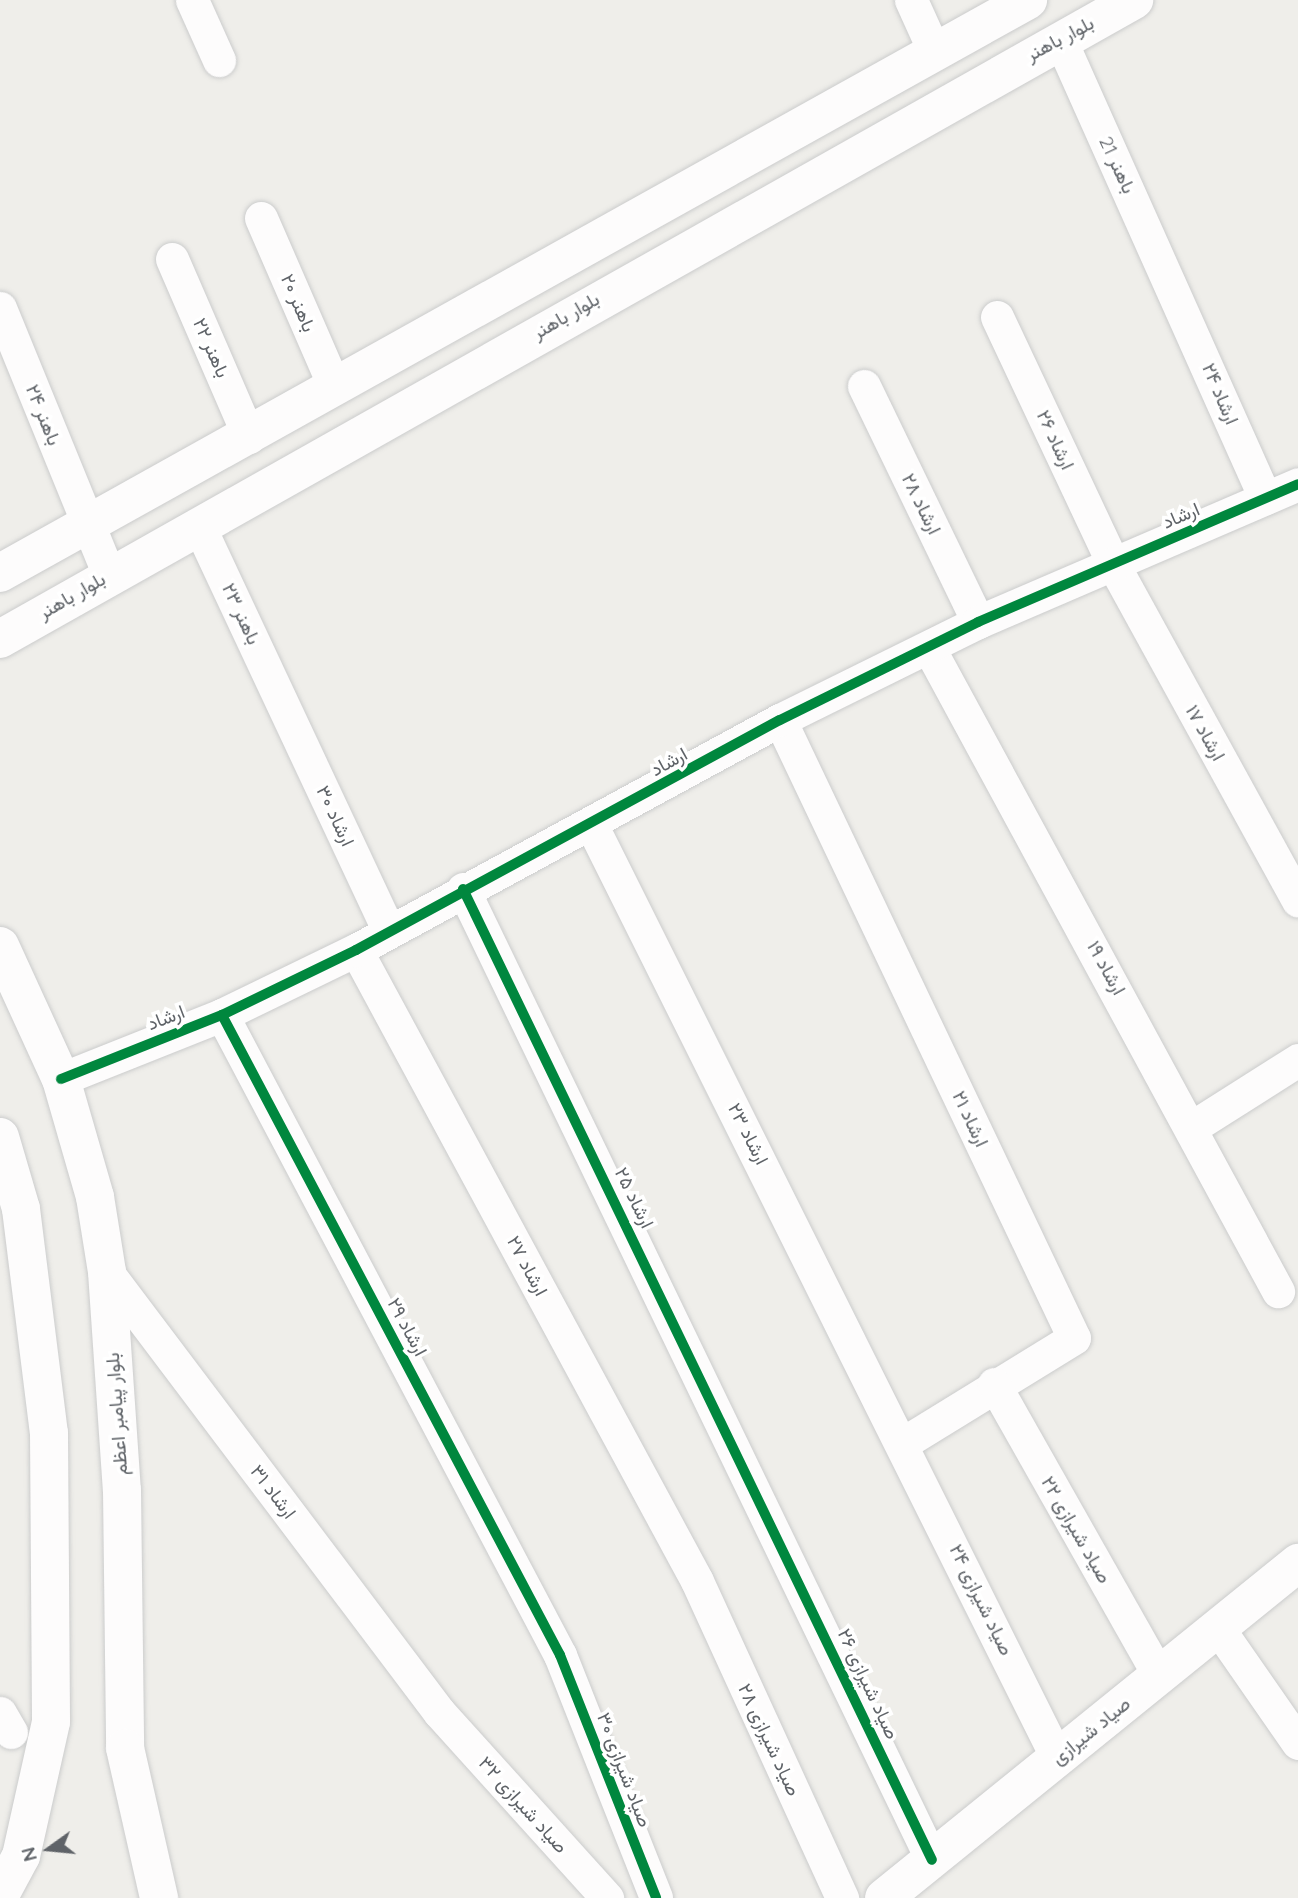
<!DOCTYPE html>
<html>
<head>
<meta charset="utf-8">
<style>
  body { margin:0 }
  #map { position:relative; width:1298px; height:1898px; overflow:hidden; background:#efeeea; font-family:Quicksand,Vazirmatn,sans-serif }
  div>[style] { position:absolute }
  .roads { filter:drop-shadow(0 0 2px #cbcccc) drop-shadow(0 0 2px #cbcccc) }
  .minor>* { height:33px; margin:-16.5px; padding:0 16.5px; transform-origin:16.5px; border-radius:16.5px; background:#fdfcfc }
  .tertiary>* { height:38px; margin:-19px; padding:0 19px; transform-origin:19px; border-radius:19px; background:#fdfcfc }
  .secondary>* { height:38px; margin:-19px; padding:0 19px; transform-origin:19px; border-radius:19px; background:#fdfcfc }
  .cycleway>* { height:10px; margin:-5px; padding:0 5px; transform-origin:5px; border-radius:5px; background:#00873e }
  span { translate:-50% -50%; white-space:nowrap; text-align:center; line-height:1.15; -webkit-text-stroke:7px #fff; paint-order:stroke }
  .street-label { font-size:19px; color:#5f6368 }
  .north { position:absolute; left:14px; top:1814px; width:70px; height:70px; -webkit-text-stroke:5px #fff; paint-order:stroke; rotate:255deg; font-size:19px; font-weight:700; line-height:28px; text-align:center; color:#5f6368 }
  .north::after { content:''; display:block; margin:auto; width:24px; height:32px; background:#5f6368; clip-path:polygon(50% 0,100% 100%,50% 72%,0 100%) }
</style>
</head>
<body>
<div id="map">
  <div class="roads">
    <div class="minor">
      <i style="left:192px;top:0;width:66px;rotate:65.8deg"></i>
      <i style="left:911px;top:0;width:56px;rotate:65.7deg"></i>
      <i style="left:1060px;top:39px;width:503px;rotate:65.93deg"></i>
      <i style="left:261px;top:218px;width:185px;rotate:66.5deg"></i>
      <i style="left:172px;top:259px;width:194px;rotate:66.6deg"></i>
      <i style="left:0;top:308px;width:288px;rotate:67.8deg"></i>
      <i style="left:997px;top:317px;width:273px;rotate:64.8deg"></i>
      <i style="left:1113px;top:564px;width:384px;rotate:61.2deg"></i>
      <i style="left:864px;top:386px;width:262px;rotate:64.2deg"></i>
      <i style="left:199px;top:526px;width:446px;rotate:64.9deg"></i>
      <i style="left:929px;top:648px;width:732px;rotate:61.51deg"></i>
      <i style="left:780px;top:720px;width:684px;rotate:64.56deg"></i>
      <i style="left:1074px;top:1338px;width:198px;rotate:148.4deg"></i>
      <i style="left:592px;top:826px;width:1042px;rotate:63.48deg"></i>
      <i style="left:463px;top:889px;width:1078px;rotate:64.22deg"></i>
      <i style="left:356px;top:950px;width:717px;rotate:61.61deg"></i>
      <i style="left:697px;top:1581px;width:349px;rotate:65.4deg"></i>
      <i style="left:222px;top:1015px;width:724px;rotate:62.16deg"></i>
      <i style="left:560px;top:1655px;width:261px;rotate:68.4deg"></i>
      <i style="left:61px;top:1079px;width:173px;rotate:-21.7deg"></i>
      <i style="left:222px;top:1015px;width:149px;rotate:-25.9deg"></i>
      <i style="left:356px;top:950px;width:482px;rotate:-28.5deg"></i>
      <i style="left:780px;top:720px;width:221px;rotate:-26.3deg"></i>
      <i style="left:978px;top:622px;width:348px;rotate:-23.3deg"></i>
      <i style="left:1194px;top:1126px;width:123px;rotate:-32.4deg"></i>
      <i style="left:107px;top:1272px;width:551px;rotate:52.96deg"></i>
      <i style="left:439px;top:1712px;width:251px;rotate:47.9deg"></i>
      <i style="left:994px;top:1384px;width:335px;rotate:60.5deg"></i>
      <i style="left:1218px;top:1628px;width:140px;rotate:55.2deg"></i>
      <i style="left:0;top:1713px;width:22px;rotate:60deg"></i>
    </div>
    <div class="tertiary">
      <i style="left:884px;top:1898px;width:533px;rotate:-38.98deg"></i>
    </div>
    <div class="secondary">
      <i style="left:0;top:573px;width:1177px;rotate:-29.13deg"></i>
      <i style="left:0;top:639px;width:1302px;rotate:-29.4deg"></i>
      <i style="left:0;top:946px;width:146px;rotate:65.4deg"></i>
      <i style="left:61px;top:1079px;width:123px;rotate:73.9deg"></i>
      <i style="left:95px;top:1197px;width:76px;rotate:80.9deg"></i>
      <i style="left:107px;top:1272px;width:219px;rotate:86.1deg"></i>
      <i style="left:122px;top:1490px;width:258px;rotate:89.3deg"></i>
      <i style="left:125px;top:1748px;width:154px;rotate:77.2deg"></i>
      <i style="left:0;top:1137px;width:75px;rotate:73.7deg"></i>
      <i style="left:21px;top:1209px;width:226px;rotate:82.9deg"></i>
      <i style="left:49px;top:1433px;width:289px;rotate:89.6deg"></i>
      <i style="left:51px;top:1722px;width:137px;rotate:102.6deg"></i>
      <i style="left:21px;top:1856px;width:44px;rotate:118.3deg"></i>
    </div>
  </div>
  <div class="cycleway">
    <i style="left:463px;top:889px;width:1078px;rotate:64.22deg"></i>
    <i style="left:222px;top:1015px;width:724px;rotate:62.16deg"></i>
    <i style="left:560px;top:1655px;width:261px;rotate:68.4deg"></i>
    <i style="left:61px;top:1079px;width:173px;rotate:-21.7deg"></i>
    <i style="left:222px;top:1015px;width:149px;rotate:-25.9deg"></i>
    <i style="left:356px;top:950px;width:482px;rotate:-28.5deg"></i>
    <i style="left:780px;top:720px;width:221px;rotate:-26.3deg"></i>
    <i style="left:978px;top:622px;width:348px;rotate:-23.3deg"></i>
  </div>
  <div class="street-label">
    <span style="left:1060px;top:39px;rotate:-28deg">بلوار باهنر</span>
    <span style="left:1117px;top:165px;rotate:65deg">باهنر 21</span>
    <span style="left:298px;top:303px;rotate:67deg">باهنر ۲۰</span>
    <span style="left:566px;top:316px;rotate:-30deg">بلوار باهنر</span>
    <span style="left:211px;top:348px;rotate:66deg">باهنر ۲۲</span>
    <span style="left:1220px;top:394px;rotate:67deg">ارشاد ۲۴</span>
    <span style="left:43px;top:415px;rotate:68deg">باهنر ۲۴</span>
    <span style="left:1055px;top:440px;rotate:65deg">ارشاد ۲۶</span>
    <span style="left:921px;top:504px;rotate:64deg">ارشاد ۲۸</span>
    <span style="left:1181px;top:516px;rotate:-23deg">ارشاد</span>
    <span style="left:72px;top:596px;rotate:-30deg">بلوار باهنر</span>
    <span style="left:241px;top:614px;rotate:65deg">باهنر ۲۳</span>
    <span style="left:1205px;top:733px;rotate:61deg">ارشاد ۱۷</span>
    <span style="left:669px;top:762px;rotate:-29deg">ارشاد</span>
    <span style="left:335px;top:816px;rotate:65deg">ارشاد ۳۰</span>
    <span style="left:1106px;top:968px;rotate:61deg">ارشاد ۱۹</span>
    <span style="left:166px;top:1018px;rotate:-21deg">ارشاد</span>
    <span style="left:970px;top:1119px;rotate:65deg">ارشاد ۲۱</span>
    <span style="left:748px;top:1134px;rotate:63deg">ارشاد ۲۳</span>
    <span style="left:634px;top:1198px;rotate:64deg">ارشاد ۲۵</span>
    <span style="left:527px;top:1266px;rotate:62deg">ارشاد ۲۷</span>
    <span style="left:407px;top:1327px;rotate:62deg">ارشاد ۲۹</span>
    <span style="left:117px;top:1414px;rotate:-94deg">بلوار پیامبر اعظم</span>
    <span style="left:273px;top:1492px;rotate:53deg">ارشاد ۳۱</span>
    <span style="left:1076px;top:1530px;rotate:60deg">صیاد شیرازی ۲۲</span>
    <span style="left:981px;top:1600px;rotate:64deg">صیاد شیرازی ۲۴</span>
    <span style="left:868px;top:1684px;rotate:65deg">صیاد شیرازی ۲۶</span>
    <span style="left:1091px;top:1731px;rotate:-39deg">صیاد شیرازی</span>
    <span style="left:769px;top:1740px;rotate:65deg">صیاد شیرازی ۲۸</span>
    <span style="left:624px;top:1770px;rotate:69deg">صیاد شیرازی ۳۰</span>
    <span style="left:523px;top:1805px;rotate:48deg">صیاد شیرازی ۳۲</span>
  </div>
  <div class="north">N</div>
</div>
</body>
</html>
